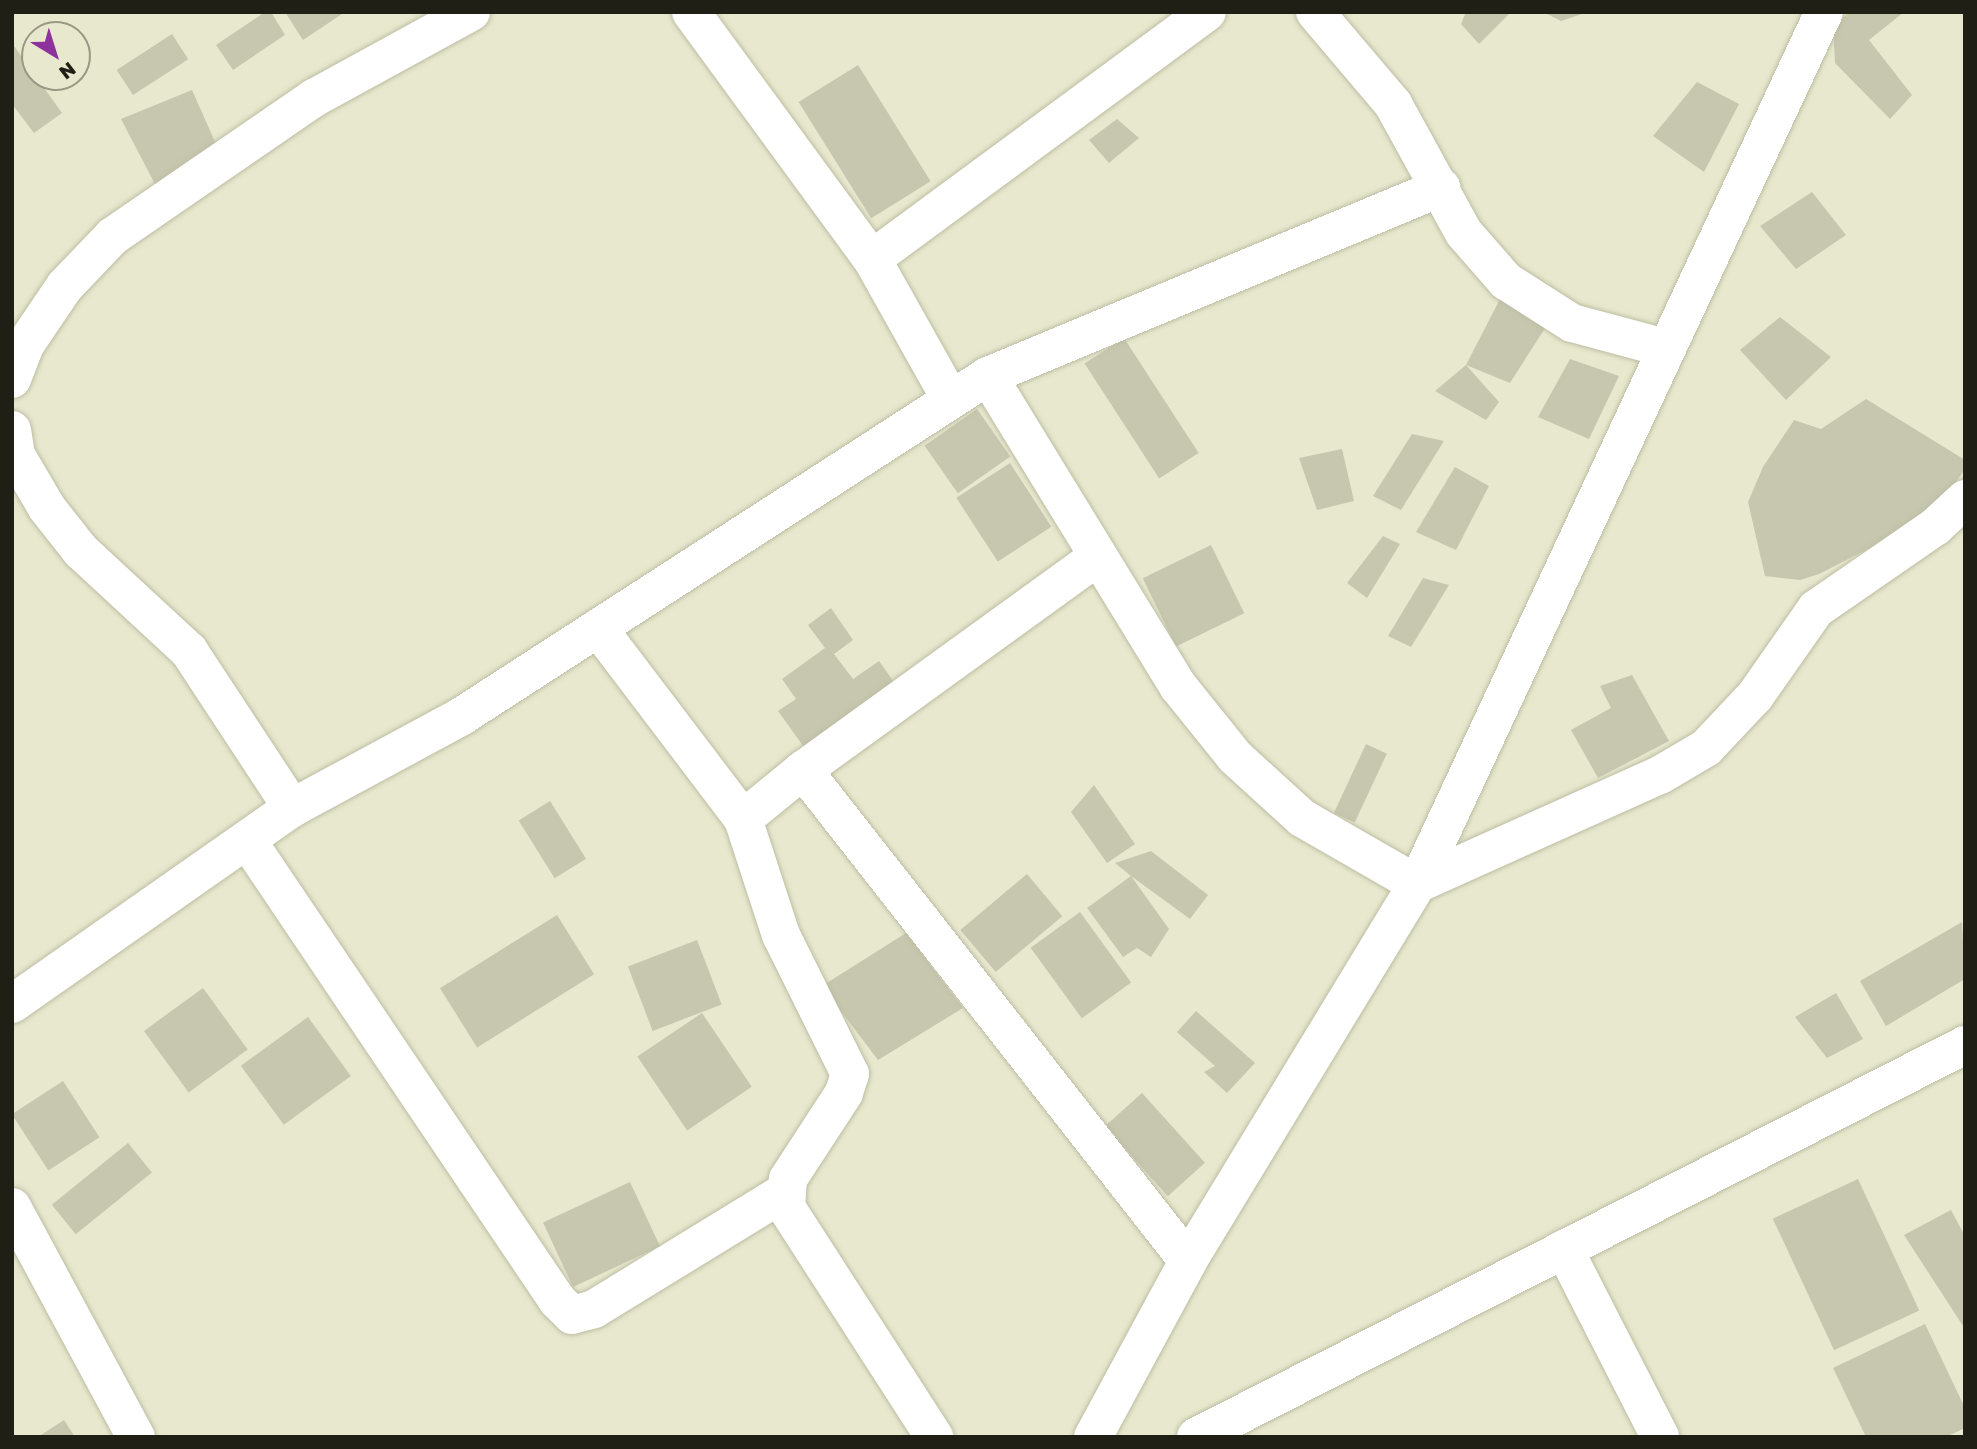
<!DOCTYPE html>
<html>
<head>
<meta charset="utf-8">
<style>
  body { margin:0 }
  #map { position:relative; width:1977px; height:1449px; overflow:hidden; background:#e8e8ce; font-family:"Golos Text",sans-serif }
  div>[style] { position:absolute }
  .building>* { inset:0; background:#c6c7ae; transform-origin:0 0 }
  .roads { filter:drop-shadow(0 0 2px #bdbda4) drop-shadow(0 0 2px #bdbda4) }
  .minor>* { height:38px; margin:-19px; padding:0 19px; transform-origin:19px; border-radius:19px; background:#fff }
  span { translate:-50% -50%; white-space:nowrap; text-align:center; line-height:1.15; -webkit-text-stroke:7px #e8e8ce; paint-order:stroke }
  .frame { position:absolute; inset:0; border:14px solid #1f1f16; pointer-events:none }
  .north { position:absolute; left:21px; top:21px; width:70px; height:70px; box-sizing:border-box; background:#e8e8ce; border:2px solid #989884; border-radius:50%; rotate:142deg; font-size:19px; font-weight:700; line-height:28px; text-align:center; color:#1f1f16 }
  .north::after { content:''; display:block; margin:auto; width:24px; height:32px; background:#8d319c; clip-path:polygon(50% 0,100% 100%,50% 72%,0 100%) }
</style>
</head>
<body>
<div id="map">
  <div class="building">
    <i style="clip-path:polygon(265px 12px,271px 12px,285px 35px,233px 70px,216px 45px)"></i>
    <i style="clip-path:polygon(285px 12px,345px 12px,303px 40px)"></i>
    <i style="clip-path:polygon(1466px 12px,1511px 12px,1479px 44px,1461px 24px)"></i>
    <i style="clip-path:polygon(1543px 12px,1585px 12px,1585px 13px,1561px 21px)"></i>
    <i style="clip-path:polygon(1850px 12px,1904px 12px,1869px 40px,1912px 95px,1890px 119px,1835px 63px,1833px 25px)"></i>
    <i style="left:172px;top:34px;width:30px;height:66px;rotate:57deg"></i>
    <i style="clip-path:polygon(12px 43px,62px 113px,34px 133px,12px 104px)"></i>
    <i style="left:858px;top:65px;width:137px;height:70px;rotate:58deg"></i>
    <i style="clip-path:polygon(1697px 82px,1739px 104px,1704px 172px,1653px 136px)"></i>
    <i style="clip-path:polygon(192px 90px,220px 153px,158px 190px,121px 119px)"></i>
    <i style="clip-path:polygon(1117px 119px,1139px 138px,1109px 163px,1089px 140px)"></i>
    <i style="clip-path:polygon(1812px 192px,1846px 235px,1796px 269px,1760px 226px)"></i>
    <i style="clip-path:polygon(1500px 299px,1547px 325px,1510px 383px,1466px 365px,1499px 402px,1486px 420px,1435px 391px,1466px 365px)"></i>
    <i style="clip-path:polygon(1780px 317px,1831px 357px,1786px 400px,1740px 350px)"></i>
    <i style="left:1124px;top:338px;width:137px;height:47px;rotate:57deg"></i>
    <i style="clip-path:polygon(1570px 359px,1619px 376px,1589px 439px,1538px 417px)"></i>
    <i style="clip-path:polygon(1866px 399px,1965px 460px,1965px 469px,1944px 499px,1903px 531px,1819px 574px,1800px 580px,1765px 576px,1748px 502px,1763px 467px,1794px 420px,1821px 429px)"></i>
    <i style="left:977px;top:409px;width:58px;height:64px;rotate:55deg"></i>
    <i style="clip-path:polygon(1412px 434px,1444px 441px,1401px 510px,1373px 496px)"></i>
    <i style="clip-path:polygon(1342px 449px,1354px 501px,1317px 510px,1299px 458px)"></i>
    <i style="left:1010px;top:463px;width:76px;height:64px;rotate:57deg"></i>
    <i style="clip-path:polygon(1455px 467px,1489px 486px,1456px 550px,1416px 532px)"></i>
    <i style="clip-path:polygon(1383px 536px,1400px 544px,1367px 598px,1347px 583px)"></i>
    <i style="left:1211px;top:545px;width:76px;height:76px;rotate:64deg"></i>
    <i style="clip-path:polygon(1423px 578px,1449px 585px,1411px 647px,1388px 636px)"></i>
    <i style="clip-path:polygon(831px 608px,853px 640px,834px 654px,853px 679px,879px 661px,896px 685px,806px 750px,778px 711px,796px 699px,782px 679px,825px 648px,808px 625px)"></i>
    <i style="clip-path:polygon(1632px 675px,1669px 741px,1598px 778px,1571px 730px,1611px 708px,1600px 686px)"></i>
    <i style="left:1366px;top:744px;width:23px;height:76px;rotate:25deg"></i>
    <i style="clip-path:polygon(1094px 785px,1135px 844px,1107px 863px,1071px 812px)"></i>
    <i style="left:550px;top:801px;width:68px;height:37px;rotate:58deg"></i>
    <i style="clip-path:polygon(1151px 851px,1208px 895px,1190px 919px,1131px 876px,1169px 929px,1151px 957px,1137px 948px,1123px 957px,1087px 908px,1131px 876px,1115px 863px)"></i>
    <i style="left:1027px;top:874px;width:55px;height:87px;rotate:50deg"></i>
    <i style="left:1080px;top:912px;width:87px;height:61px;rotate:54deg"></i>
    <i style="left:557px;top:915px;width:70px;height:138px;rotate:58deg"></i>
    <i style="clip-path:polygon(1962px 922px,1965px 979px,1886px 1026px,1860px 981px)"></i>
    <i style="clip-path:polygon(906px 933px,963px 1008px,878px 1060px,822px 986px)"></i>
    <i style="left:697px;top:940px;width:69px;height:74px;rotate:69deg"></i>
    <i style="left:203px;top:988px;width:76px;height:73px;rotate:54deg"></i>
    <i style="clip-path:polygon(1836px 993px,1863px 1039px,1827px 1058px,1795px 1017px)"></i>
    <i style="clip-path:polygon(1196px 1011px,1255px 1063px,1227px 1093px,1204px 1072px,1215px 1066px,1177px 1032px)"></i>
    <i style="left:702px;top:1013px;width:89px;height:78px;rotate:56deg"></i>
    <i style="left:308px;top:1017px;width:73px;height:83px;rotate:54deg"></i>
    <i style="left:63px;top:1081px;width:67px;height:61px;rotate:57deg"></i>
    <i style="left:1142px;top:1093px;width:94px;height:50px;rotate:48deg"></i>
    <i style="left:128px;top:1143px;width:38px;height:98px;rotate:51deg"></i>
    <i style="left:1858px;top:1179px;width:145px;height:94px;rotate:65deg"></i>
    <i style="left:630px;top:1182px;width:71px;height:96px;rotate:65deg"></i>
    <i style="clip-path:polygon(1951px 1210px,1965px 1236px,1965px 1329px,1904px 1235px)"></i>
    <i style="clip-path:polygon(1925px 1324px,1965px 1408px,1965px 1428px,1946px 1437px,1866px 1437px,1833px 1368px)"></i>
    <i style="clip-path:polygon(64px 1420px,75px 1437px,38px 1437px)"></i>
  </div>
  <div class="roads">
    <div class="minor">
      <i style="left:691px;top:12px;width:306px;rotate:53.8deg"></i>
      <i style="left:872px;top:259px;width:159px;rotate:60.7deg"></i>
      <i style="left:1315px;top:12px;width:121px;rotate:49.7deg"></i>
      <i style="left:1393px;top:104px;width:147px;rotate:61.2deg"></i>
      <i style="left:1464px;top:233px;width:64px;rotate:48.8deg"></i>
      <i style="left:1506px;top:281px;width:78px;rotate:32.5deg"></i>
      <i style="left:1572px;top:323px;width:96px;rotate:15deg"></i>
      <i style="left:872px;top:259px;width:416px;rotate:-36.4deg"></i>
      <i style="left:988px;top:376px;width:364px;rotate:58.5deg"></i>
      <i style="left:1178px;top:686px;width:91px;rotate:51.2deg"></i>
      <i style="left:1235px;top:757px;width:91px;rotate:42.3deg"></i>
      <i style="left:1302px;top:818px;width:133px;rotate:29.9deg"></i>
      <i style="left:1417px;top:884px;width:266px;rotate:-24.2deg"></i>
      <i style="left:1660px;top:775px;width:53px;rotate:-30.4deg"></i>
      <i style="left:1706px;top:748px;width:71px;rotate:-46.7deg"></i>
      <i style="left:1755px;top:696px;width:106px;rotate:-55deg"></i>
      <i style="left:1816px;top:609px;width:145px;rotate:-34.6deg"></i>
      <i style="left:1935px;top:527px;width:41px;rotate:-43deg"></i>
      <i style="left:12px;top:379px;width:36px;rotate:-69deg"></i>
      <i style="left:25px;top:345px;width:71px;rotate:-55.9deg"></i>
      <i style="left:65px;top:286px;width:69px;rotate:-46.2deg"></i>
      <i style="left:113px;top:236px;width:244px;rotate:-34.5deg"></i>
      <i style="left:314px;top:98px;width:179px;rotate:-28.7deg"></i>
      <i style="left:12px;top:430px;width:25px;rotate:81deg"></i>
      <i style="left:16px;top:455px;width:61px;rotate:59.7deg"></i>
      <i style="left:47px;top:508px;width:55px;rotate:51.7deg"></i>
      <i style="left:81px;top:551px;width:147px;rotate:42.8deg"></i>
      <i style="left:189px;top:651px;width:188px;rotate:56.7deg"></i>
      <i style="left:598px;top:628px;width:240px;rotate:52.8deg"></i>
      <i style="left:743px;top:819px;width:122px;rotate:71.9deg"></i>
      <i style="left:781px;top:935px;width:155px;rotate:63.6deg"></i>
      <i style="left:850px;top:1074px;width:20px;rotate:108deg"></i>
      <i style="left:844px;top:1093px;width:103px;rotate:123.1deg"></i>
      <i style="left:788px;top:1179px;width:28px;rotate:94deg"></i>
      <i style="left:786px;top:1207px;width:274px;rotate:57.2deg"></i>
      <i style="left:803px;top:770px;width:624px;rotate:51.9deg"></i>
      <i style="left:743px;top:819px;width:77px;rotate:-39.2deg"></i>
      <i style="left:803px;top:770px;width:362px;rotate:-35.9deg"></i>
      <i style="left:247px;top:840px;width:555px;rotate:56.02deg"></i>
      <i style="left:557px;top:1300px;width:21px;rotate:45deg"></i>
      <i style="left:572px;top:1315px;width:23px;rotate:-15deg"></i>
      <i style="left:594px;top:1309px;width:224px;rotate:-31.5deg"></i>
      <i style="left:12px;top:1004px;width:342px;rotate:-35deg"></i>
      <i style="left:292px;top:808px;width:193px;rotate:-28.4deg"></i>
      <i style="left:462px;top:716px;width:626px;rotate:-32.88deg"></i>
      <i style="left:988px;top:376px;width:491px;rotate:-22.6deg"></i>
      <i style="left:12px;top:1207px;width:261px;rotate:61.7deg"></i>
      <i style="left:1564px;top:1249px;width:211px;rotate:62.9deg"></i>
      <i style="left:1093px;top:1437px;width:200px;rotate:-61.6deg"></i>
      <i style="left:1188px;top:1261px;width:441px;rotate:-58.7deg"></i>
      <i style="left:1417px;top:884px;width:962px;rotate:-64.98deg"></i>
      <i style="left:1196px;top:1437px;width:863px;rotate:-27.01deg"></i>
    </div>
  </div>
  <div class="frame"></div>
  <div class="north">N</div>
</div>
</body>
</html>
